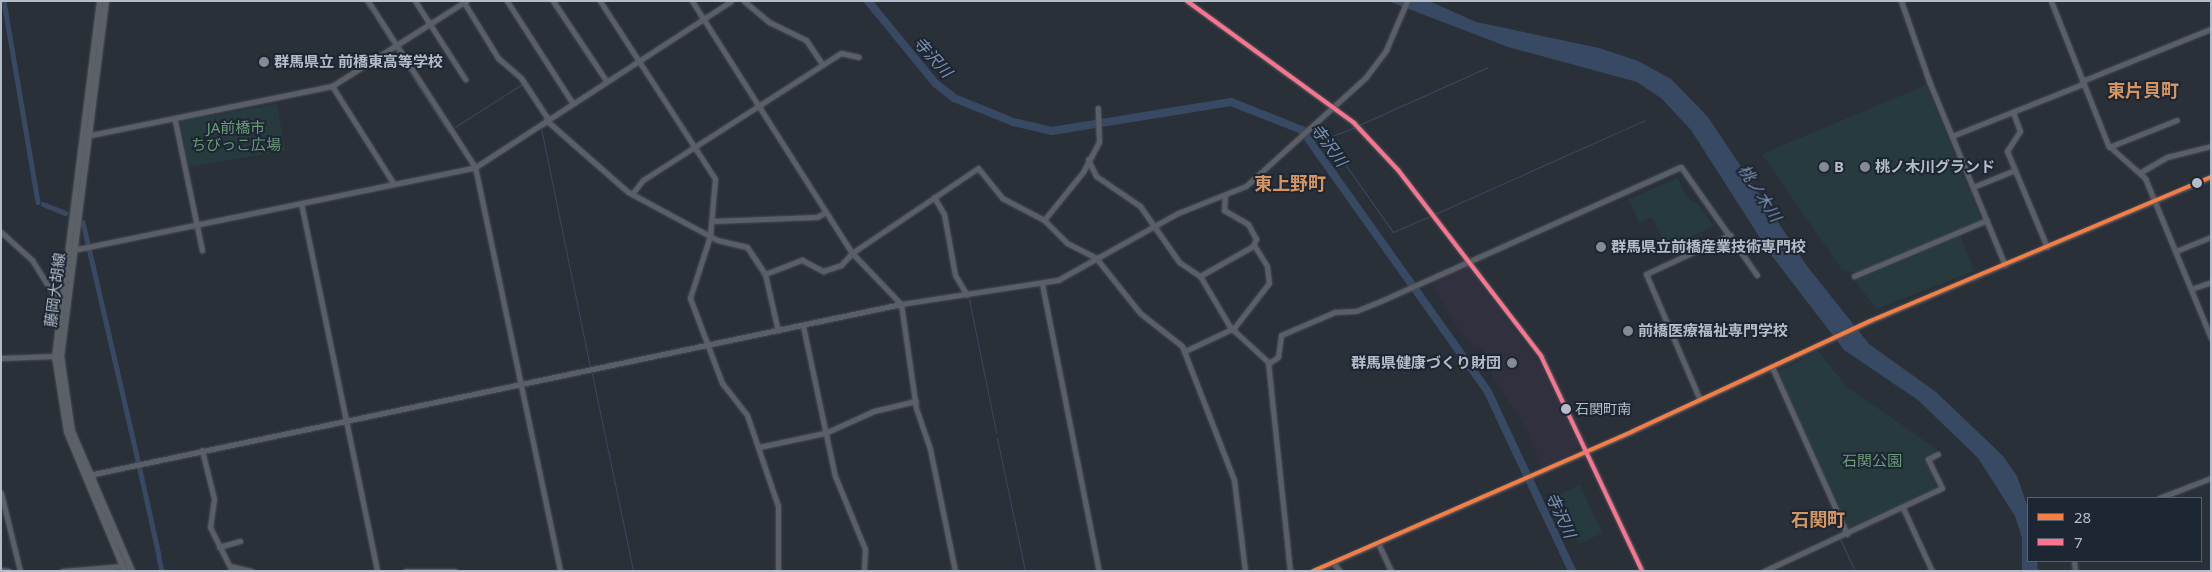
<!DOCTYPE html>
<html>
<head>
<meta charset="utf-8">
<style>
  body { margin:0 }
  #map { position:relative; width:2212px; height:572px; overflow:hidden; background:#2a3038; font-family:"Noto Sans","Noto Sans JP",sans-serif }
  div>[style] { position:absolute }
  .medical>* { inset:0; background:#31303e }
  .green>* { inset:0; background:#273a3e; transform-origin:0 0 }
  .water>* { inset:0; background:#384963 }
  .stream>* { height:1px; margin:-0.5px; padding:0 0.5px; transform-origin:0.5px; border-radius:0.5px; background:#384963 }
  .canal>* { height:4.5px; margin:-2.25px; padding:0 2.25px; transform-origin:2.25px; border-radius:2.25px; background:#384963 }
  .river>* { height:8px; margin:-4px; padding:0 4px; transform-origin:4px; border-radius:4px; background:#384963 }
  .roads { filter:drop-shadow(0 0 1px #484c53) drop-shadow(0 0 1px #484c53) }
  .minor>* { height:5px; margin:-2.5px; padding:0 2.5px; transform-origin:2.5px; border-radius:2.5px; background:#5a5e66 }
  .major>* { height:6px; margin:-3px; padding:0 3px; transform-origin:3px; border-radius:3px; background:#5c6168 }
  .bus-1>* { height:4px; margin:-2px; padding:0 2px; transform-origin:2px; border-radius:2px; background:#f77d43 }
  .bus-2>* { height:4px; margin:-2px; padding:0 2px; transform-origin:2px; border-radius:2px; background:#fc738d }
  .dots>* { width:14px; height:14px; translate:-50% -50%; box-sizing:border-box; border:2px solid #1d2633; border-radius:50% }
  span { translate:-50% -50%; white-space:nowrap; text-align:center; line-height:1.15; -webkit-text-stroke:4px #1d2633; paint-order:stroke }
  .bus-label { font-size:14px; color:#b4bcc9 }
  .left { translate:0 -50%; text-align:left }
  .poi-label { font-size:15px; color:#b4bcc9; font-weight:700 }
  .right { translate:-100% -50%; text-align:right }
  .park-label { font-size:15px; color:#6b9a76 }
  .street-label { font-size:15px; color:#b4bcc9 }
  .water-label { font-size:16px; color:#7c92b1; font-style:italic }
  .quarter-label { font-size:18px; color:#d59563; font-weight:700 }
  .frame { position:absolute; inset:0; border:2px solid #b4bcc9; pointer-events:none }
  .legend { position:absolute; left:2027px; top:497px; width:175px; height:65px; box-sizing:border-box; background:#1d2633; border:1px solid #59626f; margin:0; padding:6px 9px; list-style:none; font-size:15px; color:#b4bcc9 }
  .legend li { display:flex; align-items:center; gap:10px; height:25px }
  .legend b { width:25px; border:1px solid #59626f }
</style>
</head>
<body>
<div id="map">
  <div class="medical">
    <i style="clip-path:polygon(1468px 265px,1542px 367px,1578px 443px,1577px 453px,1542px 468px,1528px 432px,1481px 358px,1485px 354px,1481px 347px,1475px 350px,1454px 323px,1431px 282px)"></i>
  </div>
  <div class="green">
    <i style="clip-path:polygon(1926px 85px,1982px 221px,1859px 273px,1842px 270px,1762px 154px)"></i>
    <i style="left:277px;top:104px;width:47px;height:98px;rotate:80deg"></i>
    <i style="clip-path:polygon(1678px 178px,1686px 196px,1700px 206px,1713px 226px,1667px 249px,1652px 217px,1639px 222px,1629px 199px)"></i>
    <i style="clip-path:polygon(1960px 236px,1974px 271px,1876px 309px,1855px 281px)"></i>
    <i style="clip-path:polygon(1818px 351px,1847px 387px,1938px 450px,1925px 457px,1937px 488px,1848px 528px,1777px 372px)"></i>
    <i style="left:1580px;top:485px;width:53px;height:26px;rotate:65deg"></i>
  </div>
  <div class="water">
    <i style="clip-path:polygon(1388px 1px,1429px 1px,1476px 22px,1599px 48px,1638px 61px,1671px 79px,1708px 117px,1807px 266px,1869px 344px,1936px 392px,2003px 456px,2017px 476px,2028px 508px,2028px 561px,2037px 561px,2038px 571px,2022px 571px,2022px 538px,2015px 516px,1978px 458px,1918px 400px,1844px 350px,1769px 252px,1691px 130px,1662px 99px,1637px 82px,1508px 47px)"></i>
  </div>
  <div class="stream">
    <i style="left:364px;top:1px;width:9px;rotate:58deg"></i>
    <i style="left:376px;top:19px;width:28px;rotate:58deg"></i>
    <i style="left:395px;top:50px;width:98px;rotate:57.1deg"></i>
    <i style="left:548px;top:124px;width:8px;rotate:150deg"></i>
    <i style="left:541px;top:128px;width:243px;rotate:78.4deg"></i>
    <i style="left:1359px;top:125px;width:141px;rotate:-24.2deg"></i>
    <i style="left:455px;top:127px;width:80px;rotate:-32.7deg"></i>
    <i style="left:522px;top:84px;width:40px;rotate:56deg"></i>
    <i style="left:1321px;top:130px;width:125px;rotate:54.8deg"></i>
    <i style="left:1393px;top:232px;width:40px;rotate:-23.4deg"></i>
    <i style="left:558px;top:134px;width:88px;rotate:41.3deg"></i>
    <i style="left:1327px;top:138px;width:30px;rotate:-21deg"></i>
    <i style="left:1435px;top:214px;width:230px;rotate:-24.1deg"></i>
    <i style="left:725px;top:244px;width:22px;rotate:16deg"></i>
    <i style="left:746px;top:250px;width:32px;rotate:58deg"></i>
    <i style="left:969px;top:299px;width:136px;rotate:78.5deg"></i>
    <i style="left:771px;top:313px;width:15px;rotate:74deg"></i>
    <i style="left:779px;top:327px;width:58px;rotate:-11.9deg"></i>
    <i style="left:592px;top:374px;width:201px;rotate:78.2deg"></i>
    <i style="left:997px;top:438px;width:136px;rotate:78.1deg"></i>
    <i style="left:1840px;top:539px;width:35px;rotate:65deg"></i>
  </div>
  <div class="canal">
    <i style="left:4px;top:1px;width:204px;rotate:80.4deg"></i>
    <i style="left:43px;top:204px;width:24px;rotate:22deg"></i>
    <i style="left:83px;top:222px;width:245px;rotate:77deg"></i>
    <i style="left:139px;top:465px;width:92px;rotate:77.5deg"></i>
    <i style="left:159px;top:558px;width:13px;rotate:77deg"></i>
  </div>
  <div class="river">
    <i style="left:868px;top:1px;width:106px;rotate:50.7deg"></i>
    <i style="left:935px;top:83px;width:24px;rotate:38deg"></i>
    <i style="left:954px;top:98px;width:64px;rotate:22.1deg"></i>
    <i style="left:1013px;top:122px;width:40px;rotate:13deg"></i>
    <i style="left:1052px;top:131px;width:181px;rotate:-9.2deg"></i>
    <i style="left:1231px;top:102px;width:76px;rotate:21.5deg"></i>
    <i style="left:1302px;top:130px;width:319px;rotate:54.6deg"></i>
    <i style="left:1487px;top:390px;width:200px;rotate:64.8deg"></i>
  </div>
  <div class="roads">
    <div class="minor">
      <i style="left:368px;top:1px;width:197px;rotate:57.2deg"></i>
      <i style="left:475px;top:167px;width:413px;rotate:78.1deg"></i>
      <i style="left:415px;top:1px;width:93px;rotate:57.3deg"></i>
      <i style="left:463px;top:1px;width:67px;rotate:58.4deg"></i>
      <i style="left:498px;top:58px;width:30px;rotate:41deg"></i>
      <i style="left:521px;top:78px;width:49px;rotate:56.6deg"></i>
      <i style="left:507px;top:1px;width:122px;rotate:57.3deg"></i>
      <i style="left:553px;top:1px;width:97px;rotate:56.3deg"></i>
      <i style="left:600px;top:1px;width:212px;rotate:57.1deg"></i>
      <i style="left:715px;top:179px;width:57px;rotate:95deg"></i>
      <i style="left:710px;top:236px;width:65px;rotate:107.9deg"></i>
      <i style="left:690px;top:298px;width:91px;rotate:69.4deg"></i>
      <i style="left:722px;top:383px;width:41px;rotate:52deg"></i>
      <i style="left:747px;top:415px;width:96px;rotate:71.2deg"></i>
      <i style="left:778px;top:506px;width:65px;rotate:90deg"></i>
      <i style="left:692px;top:1px;width:299px;rotate:57.6deg"></i>
      <i style="left:852px;top:253px;width:71px;rotate:46.1deg"></i>
      <i style="left:901px;top:304px;width:105px;rotate:81.8deg"></i>
      <i style="left:916px;top:408px;width:43px;rotate:71.1deg"></i>
      <i style="left:930px;top:449px;width:125px;rotate:78.4deg"></i>
      <i style="left:744px;top:1px;width:33px;rotate:40deg"></i>
      <i style="left:769px;top:22px;width:41px;rotate:25.9deg"></i>
      <i style="left:806px;top:40px;width:30px;rotate:56deg"></i>
      <i style="left:1187px;top:1px;width:207px;rotate:36.1deg"></i>
      <i style="left:1354px;top:123px;width:64px;rotate:46.9deg"></i>
      <i style="left:1398px;top:170px;width:235px;rotate:52.4deg"></i>
      <i style="left:1541px;top:356px;width:238px;rotate:64.8deg"></i>
      <i style="left:1901px;top:1px;width:85px;rotate:70.7deg"></i>
      <i style="left:1929px;top:81px;width:199px;rotate:67.6deg"></i>
      <i style="left:2051px;top:1px;width:155px;rotate:68.4deg"></i>
      <i style="left:2108px;top:145px;width:50px;rotate:41.7deg"></i>
      <i style="left:2145px;top:178px;width:173px;rotate:67.6deg"></i>
      <i style="left:2082px;top:81px;width:139px;rotate:-22deg"></i>
      <i style="left:332px;top:86px;width:116px;rotate:57.7deg"></i>
      <i style="left:2013px;top:112px;width:20px;rotate:70deg"></i>
      <i style="left:2020px;top:131px;width:24px;rotate:123deg"></i>
      <i style="left:2007px;top:151px;width:104px;rotate:67.4deg"></i>
      <i style="left:546px;top:120px;width:109px;rotate:41.3deg"></i>
      <i style="left:628px;top:192px;width:101px;rotate:28.3deg"></i>
      <i style="left:717px;top:240px;width:31px;rotate:13deg"></i>
      <i style="left:747px;top:247px;width:32px;rotate:56deg"></i>
      <i style="left:765px;top:274px;width:58px;rotate:77.2deg"></i>
      <i style="left:175px;top:121px;width:132px;rotate:78.2deg"></i>
      <i style="left:86px;top:136px;width:251px;rotate:-11.5deg"></i>
      <i style="left:332px;top:86px;width:159px;rotate:-32.4deg"></i>
      <i style="left:1952px;top:136px;width:141px;rotate:-21.7deg"></i>
      <i style="left:2109px;top:147px;width:73px;rotate:-21.7deg"></i>
      <i style="left:1088px;top:159px;width:19px;rotate:65deg"></i>
      <i style="left:1096px;top:176px;width:53px;rotate:34.3deg"></i>
      <i style="left:1140px;top:206px;width:68px;rotate:55.1deg"></i>
      <i style="left:1179px;top:262px;width:25px;rotate:34deg"></i>
      <i style="left:1200px;top:276px;width:59px;rotate:59.5deg"></i>
      <i style="left:1230px;top:327px;width:52px;rotate:42.6deg"></i>
      <i style="left:1268px;top:362px;width:210px;rotate:84deg"></i>
      <i style="left:2141px;top:172px;width:30px;rotate:-30deg"></i>
      <i style="left:2167px;top:157px;width:45px;rotate:-14deg"></i>
      <i style="left:1973px;top:187px;width:45px;rotate:-22deg"></i>
      <i style="left:632px;top:194px;width:18px;rotate:-52deg"></i>
      <i style="left:643px;top:180px;width:235px;rotate:-32.7deg"></i>
      <i style="left:841px;top:53px;width:18px;rotate:13deg"></i>
      <i style="left:934px;top:197px;width:20px;rotate:60deg"></i>
      <i style="left:944px;top:214px;width:62px;rotate:79.8deg"></i>
      <i style="left:955px;top:275px;width:23px;rotate:59deg"></i>
      <i style="left:301px;top:203px;width:376px;rotate:78.3deg"></i>
      <i style="left:1044px;top:220px;width:62px;rotate:-50.9deg"></i>
      <i style="left:1083px;top:172px;width:34px;rotate:-62deg"></i>
      <i style="left:1099px;top:142px;width:34px;rotate:-92deg"></i>
      <i style="left:712px;top:221px;width:105px;rotate:-2.2deg"></i>
      <i style="left:817px;top:217px;width:10px;rotate:-29deg"></i>
      <i style="left:1px;top:232px;width:42px;rotate:42.1deg"></i>
      <i style="left:32px;top:260px;width:38px;rotate:58deg"></i>
      <i style="left:52px;top:292px;width:8px;rotate:23deg"></i>
      <i style="left:73px;top:250px;width:409px;rotate:-11.6deg"></i>
      <i style="left:474px;top:168px;width:306px;rotate:-33deg"></i>
      <i style="left:2176px;top:251px;width:38px;rotate:-22deg"></i>
      <i style="left:765px;top:274px;width:40px;rotate:-21deg"></i>
      <i style="left:802px;top:260px;width:24px;rotate:28deg"></i>
      <i style="left:823px;top:271px;width:19px;rotate:-18deg"></i>
      <i style="left:841px;top:265px;width:16px;rotate:-47deg"></i>
      <i style="left:852px;top:253px;width:152px;rotate:-34deg"></i>
      <i style="left:978px;top:168px;width:38px;rotate:51deg"></i>
      <i style="left:1002px;top:198px;width:47px;rotate:27.6deg"></i>
      <i style="left:1044px;top:220px;width:33px;rotate:45deg"></i>
      <i style="left:1067px;top:243px;width:33px;rotate:27deg"></i>
      <i style="left:1096px;top:258px;width:70px;rotate:51.3deg"></i>
      <i style="left:1140px;top:313px;width:53px;rotate:38.2deg"></i>
      <i style="left:1182px;top:346px;width:144px;rotate:68.8deg"></i>
      <i style="left:1234px;top:480px;width:92px;rotate:83.1deg"></i>
      <i style="left:1200px;top:276px;width:61px;rotate:-29.5deg"></i>
      <i style="left:1253px;top:246px;width:8px;rotate:-67deg"></i>
      <i style="left:1256px;top:239px;width:17px;rotate:-118deg"></i>
      <i style="left:1248px;top:224px;width:28px;rotate:-150deg"></i>
      <i style="left:1224px;top:210px;width:14px;rotate:-86deg"></i>
      <i style="left:1854px;top:276px;width:144px;rotate:-22.8deg"></i>
      <i style="left:1042px;top:284px;width:293px;rotate:78.8deg"></i>
      <i style="left:2191px;top:289px;width:21px;rotate:-19deg"></i>
      <i style="left:803px;top:326px;width:153px;rotate:78deg"></i>
      <i style="left:835px;top:476px;width:79px;rotate:67.7deg"></i>
      <i style="left:865px;top:549px;width:22px;rotate:93deg"></i>
      <i style="left:1185px;top:351px;width:54px;rotate:-25.1deg"></i>
      <i style="left:1234px;top:328px;width:57px;rotate:-52.1deg"></i>
      <i style="left:1269px;top:283px;width:17px;rotate:-97deg"></i>
      <i style="left:1267px;top:266px;width:25px;rotate:-122deg"></i>
      <i style="left:1px;top:358px;width:54px;rotate:-2.1deg"></i>
      <i style="left:1269px;top:363px;width:11px;rotate:-34deg"></i>
      <i style="left:1278px;top:357px;width:22px;rotate:-82deg"></i>
      <i style="left:1281px;top:335px;width:59px;rotate:-23.1deg"></i>
      <i style="left:1335px;top:312px;width:21px;rotate:-3deg"></i>
      <i style="left:1356px;top:311px;width:29px;rotate:-22deg"></i>
      <i style="left:1383px;top:300px;width:326px;rotate:-24.1deg"></i>
      <i style="left:1681px;top:167px;width:132px;rotate:54.9deg"></i>
      <i style="left:1772px;top:367px;width:183px;rotate:65.8deg"></i>
      <i style="left:1700px;top:400px;width:137px;rotate:-113.2deg"></i>
      <i style="left:1646px;top:274px;width:93px;rotate:-24.9deg"></i>
      <i style="left:759px;top:447px;width:67px;rotate:-12deg"></i>
      <i style="left:825px;top:433px;width:54px;rotate:-24.2deg"></i>
      <i style="left:874px;top:411px;width:43px;rotate:-13.4deg"></i>
      <i style="left:202px;top:450px;width:50px;rotate:76.2deg"></i>
      <i style="left:214px;top:499px;width:28px;rotate:98deg"></i>
      <i style="left:210px;top:527px;width:49px;rotate:63.4deg"></i>
      <i style="left:89px;top:475px;width:830px;rotate:-11.89deg"></i>
      <i style="left:901px;top:304px;width:159px;rotate:-8.7deg"></i>
      <i style="left:1058px;top:280px;width:137px;rotate:-29.2deg"></i>
      <i style="left:1178px;top:213px;width:73px;rotate:-21.7deg"></i>
      <i style="left:1246px;top:186px;width:162px;rotate:-42.2deg"></i>
      <i style="left:1366px;top:77px;width:34px;rotate:-53deg"></i>
      <i style="left:1386px;top:50px;width:53px;rotate:-66.8deg"></i>
      <i style="left:1px;top:493px;width:80px;rotate:76.3deg"></i>
      <i style="left:2159px;top:498px;width:56px;rotate:-21deg"></i>
      <i style="left:1903px;top:508px;width:69px;rotate:65.3deg"></i>
      <i style="left:1378px;top:543px;width:31px;rotate:65deg"></i>
      <i style="left:219px;top:547px;width:22px;rotate:-16deg"></i>
      <i style="left:2074px;top:561px;width:10px;rotate:84deg"></i>
      <i style="left:1334px;top:564px;width:9px;rotate:49deg"></i>
      <i style="left:230px;top:566px;width:22px;rotate:13deg"></i>
      <i style="left:1px;top:570px;width:8px;rotate:7deg"></i>
      <i style="left:62px;top:571px;width:62px;rotate:-4.6deg"></i>
      <i style="left:405px;top:571px;width:50px"></i>
      <i style="left:1313px;top:571px;width:349px;rotate:-23.6deg"></i>
      <i style="left:1633px;top:431px;width:261px;rotate:-24.9deg"></i>
      <i style="left:1870px;top:321px;width:370px;rotate:-22.9deg"></i>
      <i style="left:1764px;top:571px;width:196px;rotate:-25deg"></i>
      <i style="left:1942px;top:488px;width:32px;rotate:-116deg"></i>
      <i style="left:1928px;top:459px;width:11px;rotate:-27deg"></i>
    </div>
    <div class="major">
      <i style="left:100px;top:1px;width:358px;rotate:97.2deg"></i>
      <i style="left:55px;top:356px;width:77px;rotate:81deg"></i>
      <i style="left:67px;top:432px;width:151px;rotate:67.4deg"></i>
      <i style="left:106px;top:1px;width:358px;rotate:97.2deg"></i>
      <i style="left:61px;top:356px;width:76px;rotate:81.7deg"></i>
      <i style="left:72px;top:431px;width:152px;rotate:66.8deg"></i>
    </div>
  </div>
  <div class="bus-1">
    <i style="left:1313px;top:571px;width:349px;rotate:-23.6deg"></i>
    <i style="left:1633px;top:431px;width:261px;rotate:-24.9deg"></i>
    <i style="left:1870px;top:321px;width:370px;rotate:-22.9deg"></i>
  </div>
  <div class="bus-2">
    <i style="left:1187px;top:1px;width:207px;rotate:36.1deg"></i>
    <i style="left:1354px;top:123px;width:64px;rotate:46.9deg"></i>
    <i style="left:1398px;top:170px;width:235px;rotate:52.4deg"></i>
    <i style="left:1541px;top:356px;width:238px;rotate:64.8deg"></i>
  </div>
  <div class="dots">
    <i style="left:264px;top:62px;background:#848b96"></i>
    <i style="left:1824px;top:167px;background:#848b96"></i>
    <i style="left:1865px;top:167px;background:#848b96"></i>
    <i style="left:2197px;top:183px;background:#b4bcc9"></i>
    <i style="left:1601px;top:247px;background:#848b96"></i>
    <i style="left:1628px;top:331px;background:#848b96"></i>
    <i style="left:1512px;top:363px;background:#848b96"></i>
    <i style="left:1566px;top:409px;background:#b4bcc9"></i>
  </div>
  <div class="bus-label">
    <span class="left" style="left:1575px;top:409px">石関町南</span>
  </div>
  <div class="poi-label">
    <span class="left" style="left:274px;top:62px">群馬県立 前橋東高等学校</span>
    <span class="left" style="left:1834px;top:167px">B</span>
    <span class="left" style="left:1875px;top:167px">桃ノ木川グランド</span>
    <span class="left" style="left:1611px;top:247px">群馬県立前橋産業技術専門校</span>
    <span class="left" style="left:1638px;top:331px">前橋医療福祉専門学校</span>
    <span class="right" style="left:1501px;top:363px">群馬県健康づくり財団</span>
  </div>
  <div class="park-label">
    <span style="left:236px;top:136px">JA前橋市<br>ちびっこ広場</span>
    <span style="left:1872px;top:461px">石関公園</span>
  </div>
  <div class="street-label">
    <span style="left:55px;top:290px;rotate:-83deg">藤岡大胡線</span>
  </div>
  <div class="water-label">
    <span style="left:933px;top:57px;rotate:48deg">寺沢川</span>
    <span style="left:1329px;top:145px;rotate:53deg">寺沢川</span>
    <span style="left:1760px;top:193px;rotate:57deg">桃ノ木川</span>
    <span style="left:1561px;top:515px;rotate:65deg">寺沢川</span>
  </div>
  <div class="quarter-label">
    <span style="left:2143px;top:90px">東片貝町</span>
    <span style="left:1290px;top:183px">東上野町</span>
    <span style="left:1818px;top:519px">石関町</span>
  </div>
  <div class="frame"></div>
  <ul class="legend">
  <li><b style="height:6px;background:#f77d43"></b>28</li>
  <li><b style="height:6px;background:#fc738d"></b>7</li>
  </ul>
</div>
</body>
</html>
